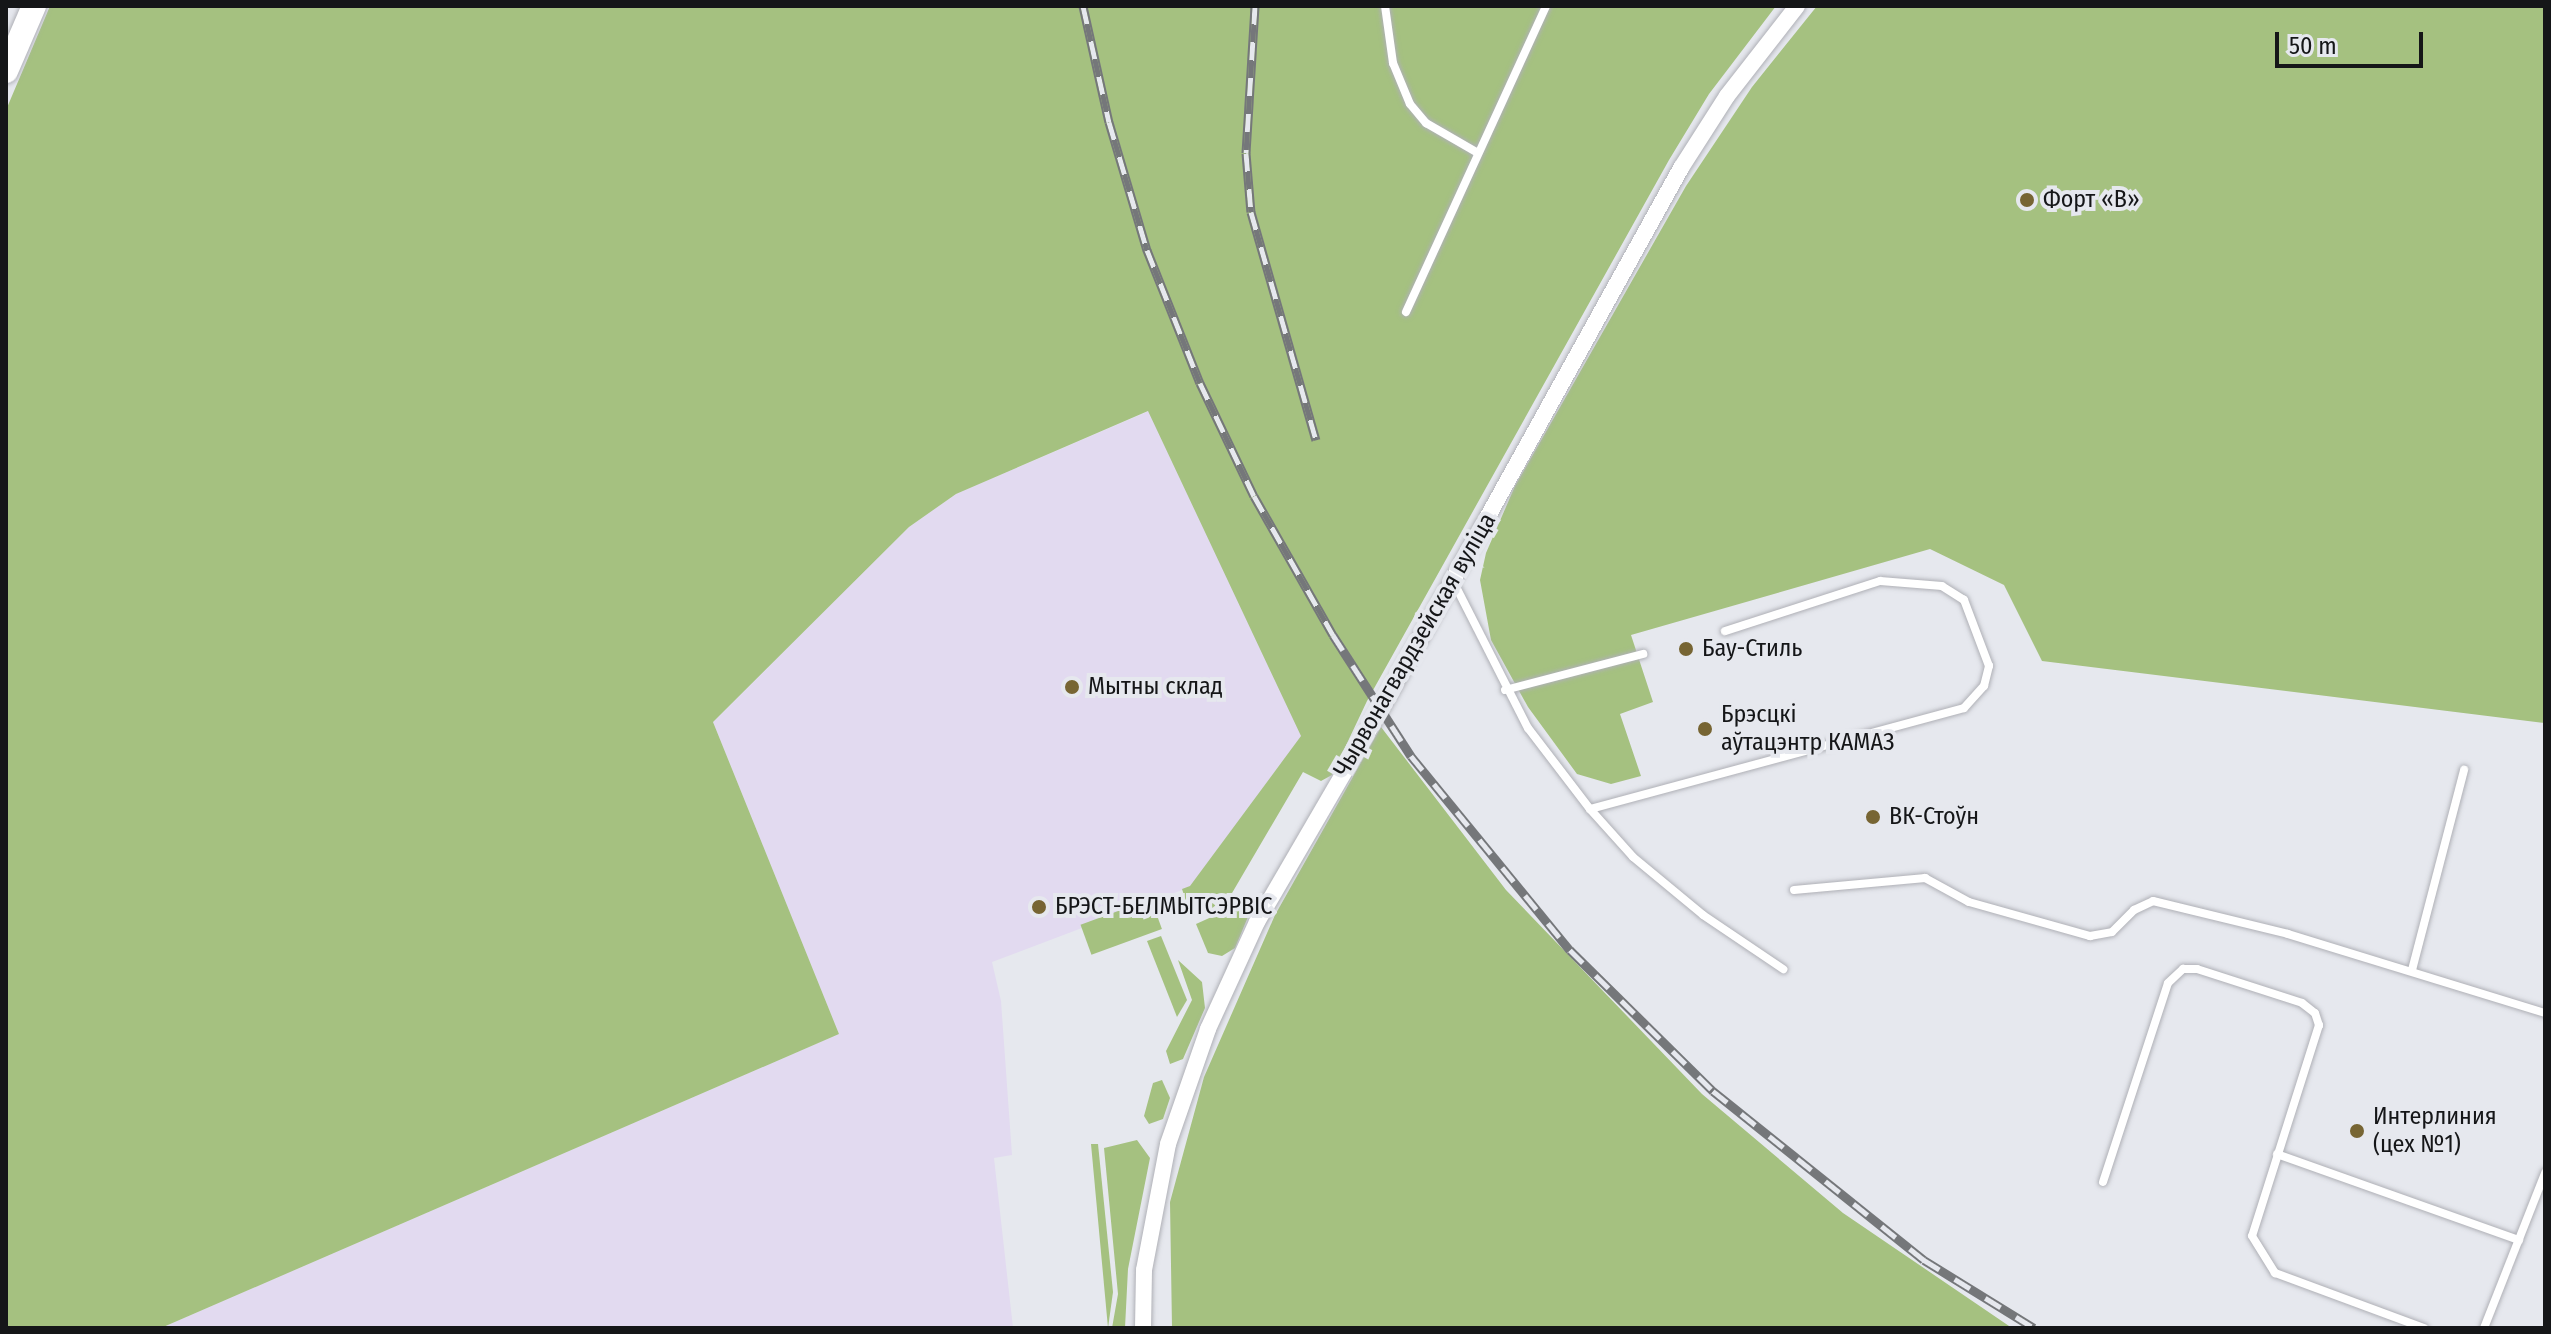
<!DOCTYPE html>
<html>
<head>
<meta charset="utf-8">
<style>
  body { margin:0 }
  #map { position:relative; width:2551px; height:1334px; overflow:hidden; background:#e6e8ee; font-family:"Fira Sans Condensed",sans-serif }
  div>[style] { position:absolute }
  .commercial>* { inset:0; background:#e2daf0 }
  .green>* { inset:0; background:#a5c180; transform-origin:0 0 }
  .roads { filter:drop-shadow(0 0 2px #afb0b6) drop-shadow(0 0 2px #afb0b6) }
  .lane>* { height:8px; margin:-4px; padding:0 4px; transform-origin:4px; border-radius:4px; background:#fff }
  .street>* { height:16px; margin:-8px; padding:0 8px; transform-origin:8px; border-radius:8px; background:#fff }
  .primary>* { height:24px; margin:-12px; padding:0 12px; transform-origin:12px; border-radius:12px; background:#fff }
  .rail>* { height:9px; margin-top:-4.5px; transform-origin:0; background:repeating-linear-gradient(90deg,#e6e8ee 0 18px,#75777a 0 36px); box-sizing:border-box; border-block:2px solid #75777a }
  .dots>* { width:22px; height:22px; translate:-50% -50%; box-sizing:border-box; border:4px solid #e6e8ee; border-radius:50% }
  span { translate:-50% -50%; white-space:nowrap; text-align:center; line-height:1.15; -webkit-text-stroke:8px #e6e8ee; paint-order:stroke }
  .poi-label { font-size:24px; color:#151618 }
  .left { translate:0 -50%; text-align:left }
  .street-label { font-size:24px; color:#151618 }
  .frame { position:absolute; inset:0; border:8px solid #151618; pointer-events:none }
  .scale { position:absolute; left:2275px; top:32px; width:148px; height:36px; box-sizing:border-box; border:4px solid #151618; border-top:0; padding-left:10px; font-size:24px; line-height:28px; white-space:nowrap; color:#151618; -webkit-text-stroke:6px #e6e8ee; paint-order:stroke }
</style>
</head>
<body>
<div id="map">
  <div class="commercial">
    <i style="clip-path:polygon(1149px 411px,1302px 736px,1190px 887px,992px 962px,1001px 1001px,1012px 1155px,994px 1158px,1013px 1328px,161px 1328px,839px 1034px,713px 722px,909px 527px,956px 494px)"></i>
  </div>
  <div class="green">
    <i style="clip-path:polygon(50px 6px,1776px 6px,1709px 94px,1669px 160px,1367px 701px,1332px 775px,1321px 781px,1303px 772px,1225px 905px,1191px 916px,1182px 889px,1190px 886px,1301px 736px,1148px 411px,956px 494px,909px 527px,713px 722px,839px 1034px,161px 1328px,6px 1328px,6px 110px)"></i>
    <i style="clip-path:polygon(1817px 6px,2545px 6px,2545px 723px,2042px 661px,2004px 585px,1930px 549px,1631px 635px,1653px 702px,1620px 714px,1641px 776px,1611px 784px,1577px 774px,1528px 707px,1491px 640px,1480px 580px,1486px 553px,1515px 486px,1686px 186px,1752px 87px)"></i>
    <i style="clip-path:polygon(1381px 727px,1506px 890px,1702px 1094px,1843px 1213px,2012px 1328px,1172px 1328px,1170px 1202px,1204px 1077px,1275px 915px)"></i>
    <i style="left:1151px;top:899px;width:32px;height:75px;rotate:70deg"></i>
    <i style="clip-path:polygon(1236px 906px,1248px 917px,1235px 948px,1222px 956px,1208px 953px,1196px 924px)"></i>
    <i style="clip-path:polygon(1161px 936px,1187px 1000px,1177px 1017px,1147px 941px)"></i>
    <i style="clip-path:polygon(1178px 960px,1202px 982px,1205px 1008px,1183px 1059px,1170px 1064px,1166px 1051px,1192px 1000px)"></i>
    <i style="clip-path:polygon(1162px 1080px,1170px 1098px,1163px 1119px,1149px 1124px,1144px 1116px,1153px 1083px)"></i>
    <i style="clip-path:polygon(1137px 1140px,1150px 1158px,1128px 1269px,1125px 1328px,1112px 1328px,1118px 1294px,1104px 1148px)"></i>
    <i style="clip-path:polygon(1091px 1144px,1098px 1144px,1113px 1292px,1108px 1328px)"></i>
  </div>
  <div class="roads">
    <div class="lane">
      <i style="left:1385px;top:6px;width:58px;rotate:82deg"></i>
      <i style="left:1393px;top:63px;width:44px;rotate:67.5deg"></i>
      <i style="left:1410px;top:104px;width:25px;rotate:50deg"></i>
      <i style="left:1426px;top:123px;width:60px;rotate:30deg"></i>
      <i style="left:1406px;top:312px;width:337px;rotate:-65.4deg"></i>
      <i style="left:1453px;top:581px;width:165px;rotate:63deg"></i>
      <i style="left:1528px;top:728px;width:102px;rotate:52.6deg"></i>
      <i style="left:1590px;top:809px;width:64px;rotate:48.1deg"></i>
      <i style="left:1633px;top:857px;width:91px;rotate:39.6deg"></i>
      <i style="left:1703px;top:915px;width:97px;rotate:34deg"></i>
      <i style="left:1505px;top:690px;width:143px;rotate:-14.6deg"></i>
      <i style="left:1590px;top:809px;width:387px;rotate:-15.1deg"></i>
      <i style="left:1964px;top:708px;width:30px;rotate:-48deg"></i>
      <i style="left:1984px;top:686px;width:21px;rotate:-76deg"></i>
      <i style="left:1989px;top:666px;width:71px;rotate:-110.7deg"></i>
      <i style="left:1964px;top:600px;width:26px;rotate:-148deg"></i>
      <i style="left:1942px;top:586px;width:62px;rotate:-175.4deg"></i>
      <i style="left:1880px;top:581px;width:163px;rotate:162.1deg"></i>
      <i style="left:1794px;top:890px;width:132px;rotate:-5.2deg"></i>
      <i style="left:1925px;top:878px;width:50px;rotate:28.6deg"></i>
      <i style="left:1969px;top:902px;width:126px;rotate:15.7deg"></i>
      <i style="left:2090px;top:936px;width:22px;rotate:-10deg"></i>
      <i style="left:2112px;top:932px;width:31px;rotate:-45deg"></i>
      <i style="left:2134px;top:910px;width:21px;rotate:-25deg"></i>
      <i style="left:2153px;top:901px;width:139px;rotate:13.7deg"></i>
      <i style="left:2288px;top:934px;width:269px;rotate:17.1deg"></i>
      <i style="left:2412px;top:970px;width:207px;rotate:-75.4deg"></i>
      <i style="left:2277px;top:1154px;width:257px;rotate:19.6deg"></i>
      <i style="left:2103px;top:1182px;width:209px;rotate:-71.9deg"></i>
      <i style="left:2168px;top:983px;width:21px;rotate:-43deg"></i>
      <i style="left:2183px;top:969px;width:14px"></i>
      <i style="left:2197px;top:969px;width:110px;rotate:17.9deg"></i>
      <i style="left:2302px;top:1003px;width:16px;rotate:38deg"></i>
      <i style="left:2315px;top:1013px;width:13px;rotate:72deg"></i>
      <i style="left:2319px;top:1025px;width:221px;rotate:107.6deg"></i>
      <i style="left:2252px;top:1236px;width:44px;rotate:58.1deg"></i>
      <i style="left:2275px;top:1273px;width:159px;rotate:20.3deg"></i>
      <i style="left:2484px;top:1328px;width:167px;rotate:-68.5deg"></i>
    </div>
    <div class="street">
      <i style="left:1143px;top:1328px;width:58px;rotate:-89deg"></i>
      <i style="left:1144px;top:1270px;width:128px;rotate:-79.2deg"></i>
      <i style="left:1168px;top:1144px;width:122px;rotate:-70.8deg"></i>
      <i style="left:1208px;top:1029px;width:118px;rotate:-65.4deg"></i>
      <i style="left:1257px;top:922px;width:244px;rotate:-59.8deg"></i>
      <i style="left:1380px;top:711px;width:621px;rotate:-61deg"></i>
      <i style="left:1681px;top:168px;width:85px;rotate:-57.4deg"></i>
      <i style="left:1727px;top:96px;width:114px;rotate:-52.1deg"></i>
    </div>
    <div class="primary">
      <i style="left:6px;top:71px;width:71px;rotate:-66.7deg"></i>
    </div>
  </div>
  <div class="rail">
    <i style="left:1083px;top:6px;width:119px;rotate:77.4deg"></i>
    <i style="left:1109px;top:122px;width:134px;rotate:73.5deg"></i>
    <i style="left:1147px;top:250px;width:143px;rotate:68.3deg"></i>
    <i style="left:1200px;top:383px;width:125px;rotate:64.5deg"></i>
    <i style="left:1254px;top:496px;width:160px;rotate:60.4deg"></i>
    <i style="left:1333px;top:635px;width:144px;rotate:57.2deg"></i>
    <i style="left:1411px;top:756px;width:251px;rotate:50.7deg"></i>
    <i style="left:1570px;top:950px;width:201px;rotate:44.6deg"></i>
    <i style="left:1713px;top:1091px;width:270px;rotate:38.7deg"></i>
    <i style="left:1924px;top:1260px;width:129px;rotate:31.7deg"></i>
    <i style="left:1255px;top:6px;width:147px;rotate:93.5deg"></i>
    <i style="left:1246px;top:153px;width:59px;rotate:85.2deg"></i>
    <i style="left:1251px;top:212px;width:237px;rotate:74.1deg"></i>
  </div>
  <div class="dots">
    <i style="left:2027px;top:200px;background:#776533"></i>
    <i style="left:1686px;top:649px;background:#776533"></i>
    <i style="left:1072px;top:687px;background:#776533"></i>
    <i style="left:1705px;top:729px;background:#776533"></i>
    <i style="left:1873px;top:817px;background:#776533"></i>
    <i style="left:1039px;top:907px;background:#776533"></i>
    <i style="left:2357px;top:1131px;background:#776533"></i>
  </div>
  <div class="poi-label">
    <span class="left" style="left:2043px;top:200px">Форт «В»</span>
    <span class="left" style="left:1702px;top:649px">Бау-Стиль</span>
    <span class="left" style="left:1088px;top:687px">Мытны склад</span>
    <span class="left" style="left:1721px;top:729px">Брэсцкі<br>аўтацэнтр КАМАЗ</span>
    <span class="left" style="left:1889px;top:817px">ВК-Стоўн</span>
    <span class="left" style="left:1055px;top:907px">БРЭСТ-БЕЛМЫТСЭРВІС</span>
    <span class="left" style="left:2373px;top:1131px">Интерлиния<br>(цех №1)</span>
  </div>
  <div class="street-label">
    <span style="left:1415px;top:645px;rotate:-60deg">Чырвонагвардзейская вуліца</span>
  </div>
  <div class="frame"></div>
  <div class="scale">50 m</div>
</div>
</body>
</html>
